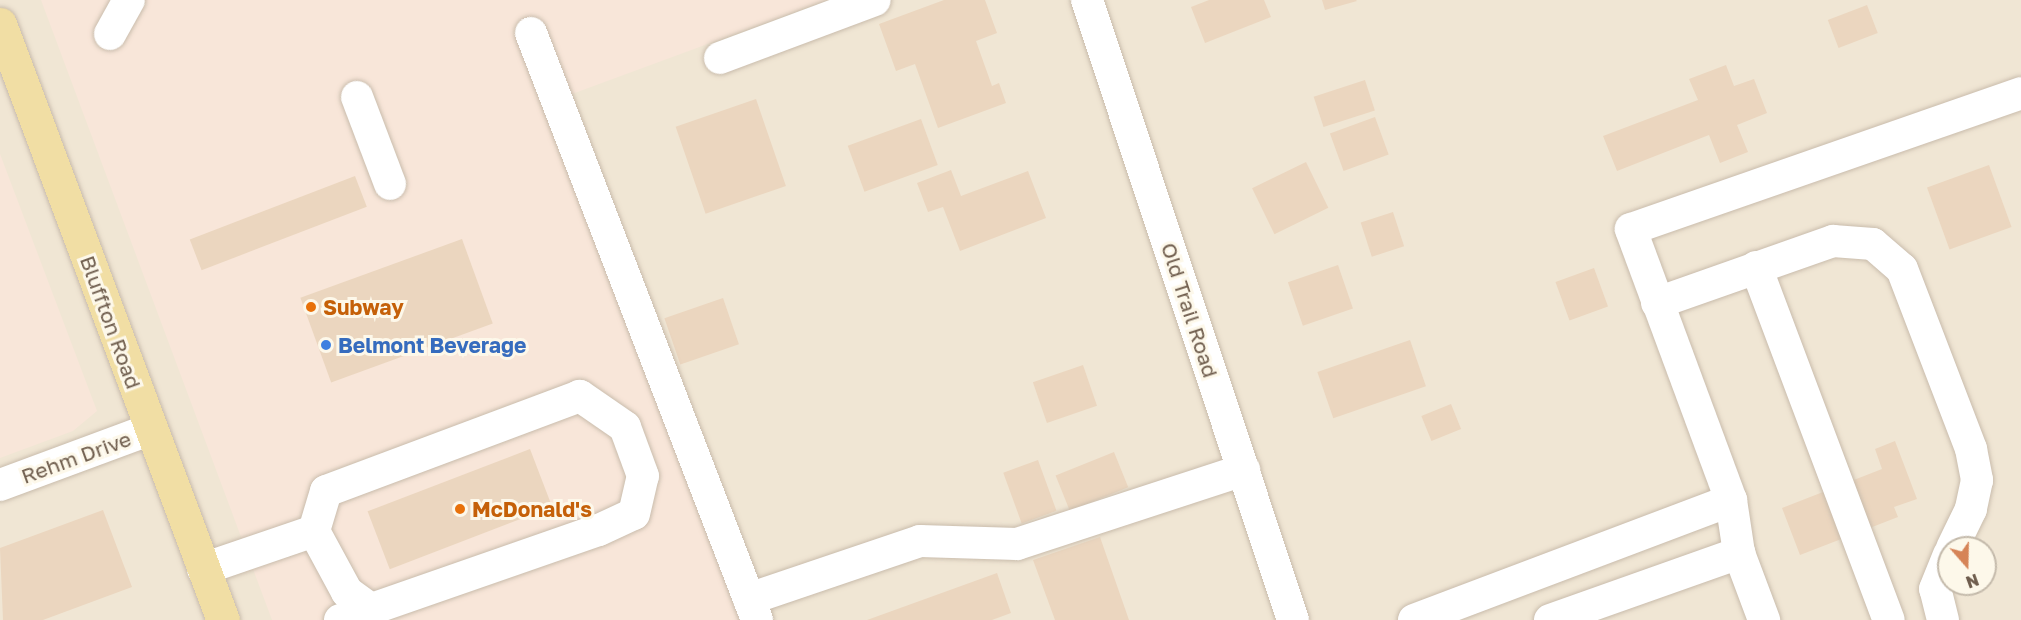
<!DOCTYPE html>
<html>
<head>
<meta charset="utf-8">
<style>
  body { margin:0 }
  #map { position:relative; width:2021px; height:620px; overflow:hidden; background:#f9f4e4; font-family:"Golos Text",sans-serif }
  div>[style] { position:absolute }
  .residential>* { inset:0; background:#f0e6d4 }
  .commercial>* { inset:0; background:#f8e6d9 }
  .building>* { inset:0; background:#ebd6bf; transform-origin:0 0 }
  .roads { filter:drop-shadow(0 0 2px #c9bcac) drop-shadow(0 0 2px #c9bcac) }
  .minor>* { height:32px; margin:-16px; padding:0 16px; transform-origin:16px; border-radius:16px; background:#fff }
  .major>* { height:33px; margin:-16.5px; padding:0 16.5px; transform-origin:16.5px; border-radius:16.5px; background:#f1dea4 }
  .dots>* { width:16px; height:16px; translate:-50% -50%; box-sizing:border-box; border:3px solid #fdf8ea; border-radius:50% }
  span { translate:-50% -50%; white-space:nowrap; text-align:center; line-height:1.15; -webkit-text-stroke:6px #fdf8ea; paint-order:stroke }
  .food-label { font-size:21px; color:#c56008; font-weight:700 }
  .left { translate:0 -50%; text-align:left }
  .street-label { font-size:21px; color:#6f5d4d }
  .shop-label { font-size:21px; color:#366cbe; font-weight:700 }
  .north { position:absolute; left:1937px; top:536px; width:60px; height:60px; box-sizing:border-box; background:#fdf8ea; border:2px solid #c4baab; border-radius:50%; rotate:160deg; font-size:16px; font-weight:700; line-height:24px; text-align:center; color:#6f5d4d }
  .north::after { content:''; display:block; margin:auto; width:21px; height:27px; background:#d68457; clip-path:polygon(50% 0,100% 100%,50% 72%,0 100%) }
</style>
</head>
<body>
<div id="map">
  <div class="residential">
    <i style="clip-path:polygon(evenodd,0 0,2021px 0,2021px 620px,0 620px,0 0,1949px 548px,1985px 548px,1985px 584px,1949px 584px,1949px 548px)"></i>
  </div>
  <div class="commercial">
    <i style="clip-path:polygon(41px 0,827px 0,553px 101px,744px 620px,272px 620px)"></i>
    <i style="clip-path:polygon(0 154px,97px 411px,73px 431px,0 458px)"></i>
  </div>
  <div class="building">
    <i style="clip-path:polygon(944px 0,985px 0,997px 33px,976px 41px,992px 86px,999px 83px,1006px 103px,938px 128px,915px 64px,896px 71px,879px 24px)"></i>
    <i style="clip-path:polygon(1209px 0,1264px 0,1271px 17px,1205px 43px,1191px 7px)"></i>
    <i style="clip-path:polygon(1322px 0,1356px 0,1357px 1px,1325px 10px)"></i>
    <i style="left:1867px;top:5px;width:30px;height:42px;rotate:69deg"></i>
    <i style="clip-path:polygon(1726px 65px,1734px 86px,1754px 79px,1767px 113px,1737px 125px,1748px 152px,1720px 163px,1709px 135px,1617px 171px,1603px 136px,1698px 100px,1689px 79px)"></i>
    <i style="left:1365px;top:80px;width:32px;height:54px;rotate:72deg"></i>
    <i style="left:756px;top:99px;width:92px;height:85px;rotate:71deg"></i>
    <i style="left:1375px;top:117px;width:40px;height:48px;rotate:70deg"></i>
    <i style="left:921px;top:119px;width:49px;height:78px;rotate:70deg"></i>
    <i style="left:1306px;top:162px;width:51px;height:60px;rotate:64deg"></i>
    <i style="left:1989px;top:165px;width:66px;height:66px;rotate:70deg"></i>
    <i style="clip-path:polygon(951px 170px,961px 196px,1028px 171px,1046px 218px,960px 251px,943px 207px,928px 212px,917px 183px)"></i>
    <i style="left:355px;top:176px;width:33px;height:177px;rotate:69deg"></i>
    <i style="left:1393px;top:212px;width:36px;height:34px;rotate:72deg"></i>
    <i style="left:462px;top:239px;width:90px;height:172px;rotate:70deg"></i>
    <i style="left:1338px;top:265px;width:46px;height:53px;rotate:71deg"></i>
    <i style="left:1594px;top:268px;width:41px;height:41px;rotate:70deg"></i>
    <i style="left:723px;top:298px;width:49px;height:62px;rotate:71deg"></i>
    <i style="left:1410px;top:340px;width:49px;height:98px;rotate:71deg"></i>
    <i style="left:1083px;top:365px;width:43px;height:53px;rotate:71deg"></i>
    <i style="left:1451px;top:404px;width:27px;height:32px;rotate:68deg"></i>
    <i style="clip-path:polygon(1895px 441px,1917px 499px,1894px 507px,1898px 517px,1800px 555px,1782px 508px,1882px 469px,1875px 449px)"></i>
    <i style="left:530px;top:449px;width:62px;height:174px;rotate:69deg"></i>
    <i style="left:1114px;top:452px;width:38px;height:63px;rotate:68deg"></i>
    <i style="left:1038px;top:460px;width:54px;height:37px;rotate:70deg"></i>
    <i style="clip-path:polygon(103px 510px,132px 587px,43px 620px,3px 620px,0 548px)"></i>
    <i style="clip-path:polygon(1100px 537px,1129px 620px,1055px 620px,1033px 560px)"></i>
    <i style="clip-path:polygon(997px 573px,1011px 613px,992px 620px,867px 620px)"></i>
  </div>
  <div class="roads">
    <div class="minor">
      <i style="left:1087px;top:0;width:653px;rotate:71.62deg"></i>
      <i style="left:531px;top:33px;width:629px;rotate:68.94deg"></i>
      <i style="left:110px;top:34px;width:39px;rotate:-61deg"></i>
      <i style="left:720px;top:58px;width:165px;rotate:-20.5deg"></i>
      <i style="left:357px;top:97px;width:93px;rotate:69.2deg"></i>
      <i style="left:1756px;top:267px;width:377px;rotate:69.4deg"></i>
      <i style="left:1657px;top:303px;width:187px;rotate:-19.4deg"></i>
      <i style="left:1833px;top:241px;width:40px;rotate:4.3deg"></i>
      <i style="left:1873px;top:244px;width:38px;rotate:41deg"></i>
      <i style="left:1902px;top:269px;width:193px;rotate:69deg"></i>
      <i style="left:1971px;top:449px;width:32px;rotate:79deg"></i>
      <i style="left:1977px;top:480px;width:30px;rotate:102deg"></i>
      <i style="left:1971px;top:509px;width:43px;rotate:116deg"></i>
      <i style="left:0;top:485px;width:161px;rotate:-20.3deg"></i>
      <i style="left:1739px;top:553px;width:54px;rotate:-98.6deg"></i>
      <i style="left:1731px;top:500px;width:289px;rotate:-110.3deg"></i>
      <i style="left:1631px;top:229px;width:413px;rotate:-19.2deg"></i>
      <i style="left:203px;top:569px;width:117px;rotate:-18.9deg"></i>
      <i style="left:749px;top:599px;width:181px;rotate:-18.7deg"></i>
      <i style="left:920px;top:541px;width:97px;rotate:1.8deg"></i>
      <i style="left:1017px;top:544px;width:239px;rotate:-18.1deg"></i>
      <i style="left:340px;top:620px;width:274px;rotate:-19.2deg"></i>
      <i style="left:599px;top:530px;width:38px;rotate:-25deg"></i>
      <i style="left:634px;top:514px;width:39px;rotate:-77deg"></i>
      <i style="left:643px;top:476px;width:52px;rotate:-110.2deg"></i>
      <i style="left:625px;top:427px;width:55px;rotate:-145.4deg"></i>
      <i style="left:580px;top:396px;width:271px;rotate:159.5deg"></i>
      <i style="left:326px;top:491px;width:42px;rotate:106.7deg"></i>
      <i style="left:314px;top:531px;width:69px;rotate:61.6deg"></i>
      <i style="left:347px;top:592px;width:29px;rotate:36deg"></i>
      <i style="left:1414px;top:620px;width:339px;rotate:-20.7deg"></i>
      <i style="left:1550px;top:620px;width:201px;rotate:-19.5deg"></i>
      <i style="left:1739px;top:553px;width:72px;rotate:69.5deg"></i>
      <i style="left:1943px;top:620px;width:32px;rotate:-104deg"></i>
      <i style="left:1935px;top:589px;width:37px;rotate:-68deg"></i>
    </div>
    <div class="major">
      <i style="left:0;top:24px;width:636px;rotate:69.49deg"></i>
    </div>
  </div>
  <div class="dots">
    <i style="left:311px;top:307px;background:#e8710a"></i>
    <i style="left:326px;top:345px;background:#3f7fe0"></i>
    <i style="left:460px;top:509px;background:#e8710a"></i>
  </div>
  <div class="food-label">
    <span class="left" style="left:323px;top:307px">Subway</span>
    <span class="left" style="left:472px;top:509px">McDonald's</span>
  </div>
  <div class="street-label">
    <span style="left:1190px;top:310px;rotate:72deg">Old Trail Road</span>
    <span style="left:111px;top:322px;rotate:70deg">Bluffton Road</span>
    <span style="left:76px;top:457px;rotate:-20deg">Rehm Drive</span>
  </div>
  <div class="shop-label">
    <span class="left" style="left:338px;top:345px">Belmont Beverage</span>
  </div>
  <div class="north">N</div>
</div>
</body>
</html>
